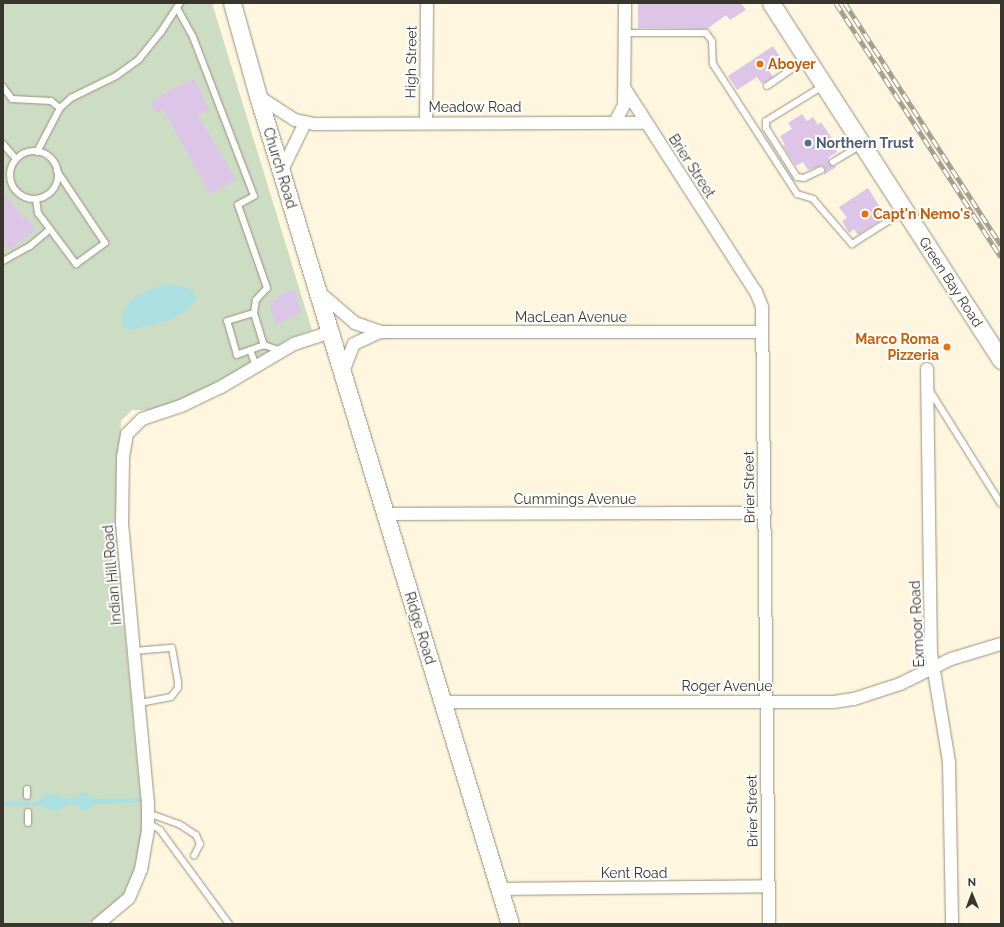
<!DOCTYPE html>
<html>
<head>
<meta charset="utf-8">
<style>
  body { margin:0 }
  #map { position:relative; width:1004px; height:927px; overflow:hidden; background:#fff6df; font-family:Raleway,sans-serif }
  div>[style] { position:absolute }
  .green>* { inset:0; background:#cdddc4 }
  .water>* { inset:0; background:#acdfe1 }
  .stream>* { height:3.5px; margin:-1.75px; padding:0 1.75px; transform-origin:1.75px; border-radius:1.75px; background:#acdfe1 }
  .building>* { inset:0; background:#ddc5e7 }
  .roads { filter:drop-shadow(0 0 1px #99917c) drop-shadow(0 0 1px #99917c) }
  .lane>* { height:6px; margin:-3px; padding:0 3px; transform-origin:3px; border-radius:3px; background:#fff }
  .lane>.ring { margin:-3px; padding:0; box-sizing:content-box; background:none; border:6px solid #fff; border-radius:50% }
  .street>* { height:12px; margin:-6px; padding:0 6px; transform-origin:6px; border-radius:6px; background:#fff }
  .secondary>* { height:17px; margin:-8.5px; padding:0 8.5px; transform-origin:8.5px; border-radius:8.5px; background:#fff }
  .rail>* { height:4.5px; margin-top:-2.25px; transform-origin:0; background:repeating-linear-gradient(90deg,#fff 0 9px,#a19b8b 0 18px); box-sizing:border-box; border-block:1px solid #a19b8b }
  .dots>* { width:11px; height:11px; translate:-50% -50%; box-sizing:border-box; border:2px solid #fff; border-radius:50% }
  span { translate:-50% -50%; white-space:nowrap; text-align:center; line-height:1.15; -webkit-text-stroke:4px #fff; paint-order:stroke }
  .street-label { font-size:14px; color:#38352c }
  .food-label { font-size:14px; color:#c56008; font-weight:700 }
  .left { translate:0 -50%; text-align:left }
  .right { translate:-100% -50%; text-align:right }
  .service-label { font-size:14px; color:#4e5e75; font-weight:700 }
  .frame { position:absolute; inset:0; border:4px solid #38352c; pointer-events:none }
  .north { position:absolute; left:952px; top:875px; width:40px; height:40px; -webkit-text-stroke:3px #fff; paint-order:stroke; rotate:359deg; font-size:11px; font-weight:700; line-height:16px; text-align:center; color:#38352c }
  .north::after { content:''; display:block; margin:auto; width:14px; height:18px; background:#38352c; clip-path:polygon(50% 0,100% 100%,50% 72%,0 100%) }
</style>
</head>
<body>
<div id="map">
  <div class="green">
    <i style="clip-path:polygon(3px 3px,212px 3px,312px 330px,288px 339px,241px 370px,190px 397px,153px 410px,132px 410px,121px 421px,117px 545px,142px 814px,141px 842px,129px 889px,119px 903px,87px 924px,3px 924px)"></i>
  </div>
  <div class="water">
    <i style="clip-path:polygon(176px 284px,194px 290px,196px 300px,189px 309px,168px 321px,131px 330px,122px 327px,123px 312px,133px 298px,158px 286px)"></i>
    <i style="clip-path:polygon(85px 792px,96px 799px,135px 798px,136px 803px,96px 804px,86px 811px,82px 811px,78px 805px,70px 804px,54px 812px,41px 806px,3px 806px,3px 802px,36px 802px,48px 793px,70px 799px)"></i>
  </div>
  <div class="stream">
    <i style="left:132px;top:800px;width:9px"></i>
  </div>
  <div class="building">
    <i style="clip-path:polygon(638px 3px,741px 3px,746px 10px,730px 20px,726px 15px,707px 29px,638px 28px)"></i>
    <i style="clip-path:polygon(773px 46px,782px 60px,768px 69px,773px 77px,762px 84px,757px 77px,737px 90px,728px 76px)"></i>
    <i style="clip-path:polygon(195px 79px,209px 109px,198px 115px,236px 180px,210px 194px,163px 109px,156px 113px,150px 103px,175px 87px)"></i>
    <i style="clip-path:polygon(802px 114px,807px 121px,813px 117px,818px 125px,821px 122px,833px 140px,831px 142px,837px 152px,829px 157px,829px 162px,836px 167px,824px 175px,825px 168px,822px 166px,808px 170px,803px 162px,796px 166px,783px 146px,785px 145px,780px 136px,792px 129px,788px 123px)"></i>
    <i style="clip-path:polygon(868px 188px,886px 217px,858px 235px,854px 229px,849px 233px,842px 221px,847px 218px,839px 207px)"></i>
    <i style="clip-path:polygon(3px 192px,23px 218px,25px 216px,36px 230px,8px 250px,3px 243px)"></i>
    <i style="clip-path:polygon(295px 290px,302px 312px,275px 325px,269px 302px,279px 299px,278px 295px)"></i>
  </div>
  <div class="roads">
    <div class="lane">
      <i style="left:177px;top:8px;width:33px;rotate:61deg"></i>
      <i style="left:193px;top:37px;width:170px;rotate:69deg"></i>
      <i style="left:254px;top:196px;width:18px;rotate:151deg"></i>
      <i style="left:238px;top:205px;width:88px;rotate:70.7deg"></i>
      <i style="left:267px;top:288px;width:16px;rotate:133deg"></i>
      <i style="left:256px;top:300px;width:13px;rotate:99deg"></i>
      <i style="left:254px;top:313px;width:34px;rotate:73deg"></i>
      <i style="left:264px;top:345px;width:29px;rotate:160deg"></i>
      <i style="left:237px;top:355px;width:35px;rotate:-106deg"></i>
      <i style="left:227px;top:321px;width:28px;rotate:-17deg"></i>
      <i style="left:625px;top:33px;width:81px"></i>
      <i style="left:706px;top:33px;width:10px;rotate:53deg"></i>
      <i style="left:712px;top:41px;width:23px;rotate:88deg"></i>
      <i style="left:713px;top:64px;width:155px;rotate:57.1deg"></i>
      <i style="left:797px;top:194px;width:17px;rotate:17deg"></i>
      <i style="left:813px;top:199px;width:60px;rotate:49.1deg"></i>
      <i style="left:852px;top:244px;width:62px;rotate:-32.4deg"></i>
      <i style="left:767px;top:86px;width:47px;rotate:-34.7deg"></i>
      <i style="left:3px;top:87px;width:15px;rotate:53deg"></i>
      <i style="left:12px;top:99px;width:39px;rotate:3deg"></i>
      <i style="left:51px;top:101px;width:11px;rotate:38deg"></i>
      <i style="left:3px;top:144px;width:20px;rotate:49deg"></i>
      <i class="ring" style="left:10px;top:151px;width:42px;height:42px"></i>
      <i style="left:37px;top:152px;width:50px;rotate:-62.4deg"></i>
      <i style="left:60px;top:108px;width:15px;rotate:-42deg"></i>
      <i style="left:71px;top:98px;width:50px;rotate:-26.1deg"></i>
      <i style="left:116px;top:76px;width:29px;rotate:-36deg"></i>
      <i style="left:139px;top:59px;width:35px;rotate:-51deg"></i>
      <i style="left:161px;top:32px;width:35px;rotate:-57deg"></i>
      <i style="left:833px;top:162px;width:33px;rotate:-31deg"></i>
      <i style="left:821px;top:170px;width:19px;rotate:155deg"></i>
      <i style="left:804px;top:178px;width:7px;rotate:-172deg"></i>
      <i style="left:797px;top:177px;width:58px;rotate:-122.3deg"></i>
      <i style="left:766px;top:128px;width:7px;rotate:-90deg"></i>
      <i style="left:766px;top:121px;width:67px;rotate:-31.6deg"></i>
      <i style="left:36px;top:199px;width:14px;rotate:82deg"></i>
      <i style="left:38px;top:213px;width:64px;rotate:53.3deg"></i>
      <i style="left:76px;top:264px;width:36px;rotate:-36deg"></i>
      <i style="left:105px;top:243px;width:87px;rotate:-123.7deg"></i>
      <i style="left:3px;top:261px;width:31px;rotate:-29deg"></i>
      <i style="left:30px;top:246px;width:26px;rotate:-40deg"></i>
      <i style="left:264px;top:345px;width:18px;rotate:19deg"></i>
      <i style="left:250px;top:350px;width:17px;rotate:69deg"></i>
      <i style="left:930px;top:391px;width:133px;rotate:57.9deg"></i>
      <i style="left:134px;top:651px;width:38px;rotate:-5deg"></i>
      <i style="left:172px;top:648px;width:34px;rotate:80deg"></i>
      <i style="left:178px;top:681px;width:7px;rotate:90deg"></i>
      <i style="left:178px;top:688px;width:11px;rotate:128deg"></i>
      <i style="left:171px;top:697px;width:33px;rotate:169deg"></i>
      <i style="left:27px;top:789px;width:7px;rotate:90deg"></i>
      <i style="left:28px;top:812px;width:11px;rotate:90deg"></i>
      <i style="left:148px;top:813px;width:33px;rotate:20deg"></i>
      <i style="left:179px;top:824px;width:20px;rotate:33deg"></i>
      <i style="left:196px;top:835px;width:10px;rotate:66deg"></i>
      <i style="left:200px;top:844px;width:13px;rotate:117deg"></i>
      <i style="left:148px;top:823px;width:14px;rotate:30deg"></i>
      <i style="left:160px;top:830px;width:117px;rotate:53.7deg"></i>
    </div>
    <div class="street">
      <i style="left:625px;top:89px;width:242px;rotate:57.2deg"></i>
      <i style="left:756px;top:292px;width:16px;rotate:68deg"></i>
      <i style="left:762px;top:307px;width:617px;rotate:89.35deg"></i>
      <i style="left:258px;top:96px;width:44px;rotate:33deg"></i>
      <i style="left:295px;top:120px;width:19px;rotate:12deg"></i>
      <i style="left:314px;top:124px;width:332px;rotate:-0.2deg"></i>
      <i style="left:426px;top:122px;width:119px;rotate:-89.5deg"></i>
      <i style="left:615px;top:122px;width:19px;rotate:-62deg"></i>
      <i style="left:624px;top:105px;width:102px;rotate:-89.4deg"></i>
      <i style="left:281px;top:172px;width:55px;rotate:-63.9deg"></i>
      <i style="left:319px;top:292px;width:48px;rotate:40.7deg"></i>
      <i style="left:355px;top:323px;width:28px;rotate:19deg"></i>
      <i style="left:381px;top:332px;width:381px"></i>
      <i style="left:927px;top:369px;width:284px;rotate:89.2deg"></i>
      <i style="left:931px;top:653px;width:110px;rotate:80.6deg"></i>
      <i style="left:949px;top:762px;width:162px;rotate:88.9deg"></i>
      <i style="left:343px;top:372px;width:30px;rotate:-69deg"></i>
      <i style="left:354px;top:344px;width:29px;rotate:-25deg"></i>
      <i style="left:385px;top:514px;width:380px;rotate:-0.2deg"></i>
      <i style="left:443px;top:702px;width:391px"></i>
      <i style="left:834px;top:702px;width:20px;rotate:-9deg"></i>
      <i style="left:854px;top:699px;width:48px;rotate:-18.1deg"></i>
      <i style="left:900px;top:684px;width:57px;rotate:-26.1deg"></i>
      <i style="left:951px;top:659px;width:52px;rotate:-16.7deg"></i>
      <i style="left:500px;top:889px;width:268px;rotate:-0.6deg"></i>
      <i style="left:98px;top:924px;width:40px;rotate:-40deg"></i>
      <i style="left:129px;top:898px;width:30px;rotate:-67deg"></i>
      <i style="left:141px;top:870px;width:41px;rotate:-80.1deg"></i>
      <i style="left:148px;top:830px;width:26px;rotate:-90deg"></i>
      <i style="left:148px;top:804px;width:282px;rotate:-95.3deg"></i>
      <i style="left:122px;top:523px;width:66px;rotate:-89.1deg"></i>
      <i style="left:123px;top:457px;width:23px;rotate:-80deg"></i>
      <i style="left:127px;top:434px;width:21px;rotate:-45deg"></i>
      <i style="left:142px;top:419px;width:41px;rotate:-18.4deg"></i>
      <i style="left:181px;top:406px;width:44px;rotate:-25.4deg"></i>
      <i style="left:221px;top:387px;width:85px;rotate:-30.5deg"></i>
      <i style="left:294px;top:344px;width:38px;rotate:-18deg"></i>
    </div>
    <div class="secondary">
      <i style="left:232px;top:3px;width:97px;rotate:74.4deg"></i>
      <i style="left:258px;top:96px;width:865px;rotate:73.07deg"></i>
      <i style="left:771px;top:3px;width:425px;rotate:57.2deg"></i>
    </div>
  </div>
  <div class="rail">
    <i style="left:836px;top:3px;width:303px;rotate:57deg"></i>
    <i style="left:845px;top:3px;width:288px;rotate:57.2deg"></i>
  </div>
  <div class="dots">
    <i style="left:760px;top:64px;background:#e8710a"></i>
    <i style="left:808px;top:143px;background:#5c6f8a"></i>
    <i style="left:865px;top:214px;background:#e8710a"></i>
    <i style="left:947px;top:347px;background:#e8710a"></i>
  </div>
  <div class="street-label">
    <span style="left:411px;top:62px;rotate:-89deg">High Street</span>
    <span style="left:475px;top:107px">Meadow Road</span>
    <span style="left:692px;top:166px;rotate:57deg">Brier Street</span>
    <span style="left:280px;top:168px;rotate:73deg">Church Road</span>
    <span style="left:951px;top:282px;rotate:57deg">Green Bay Road</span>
    <span style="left:571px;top:317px">MacLean Avenue</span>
    <span style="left:749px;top:487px;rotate:-91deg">Brier Street</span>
    <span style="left:575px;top:499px">Cummings Avenue</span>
    <span style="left:112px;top:575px;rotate:-95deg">Indian Hill Road</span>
    <span style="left:917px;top:624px;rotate:-93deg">Exmoor Road</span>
    <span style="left:420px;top:628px;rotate:73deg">Ridge Road</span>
    <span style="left:727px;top:686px">Roger Avenue</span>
    <span style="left:752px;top:811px;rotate:-91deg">Brier Street</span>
    <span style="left:634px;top:873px">Kent Road</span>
  </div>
  <div class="food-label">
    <span class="left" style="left:768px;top:64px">Aboyer</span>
    <span class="left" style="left:873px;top:214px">Capt'n Nemo's</span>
    <span class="right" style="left:939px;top:347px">Marco Roma<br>Pizzeria</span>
  </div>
  <div class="service-label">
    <span class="left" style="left:816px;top:143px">Northern Trust</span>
  </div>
  <div class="frame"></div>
  <div class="north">N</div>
</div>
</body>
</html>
